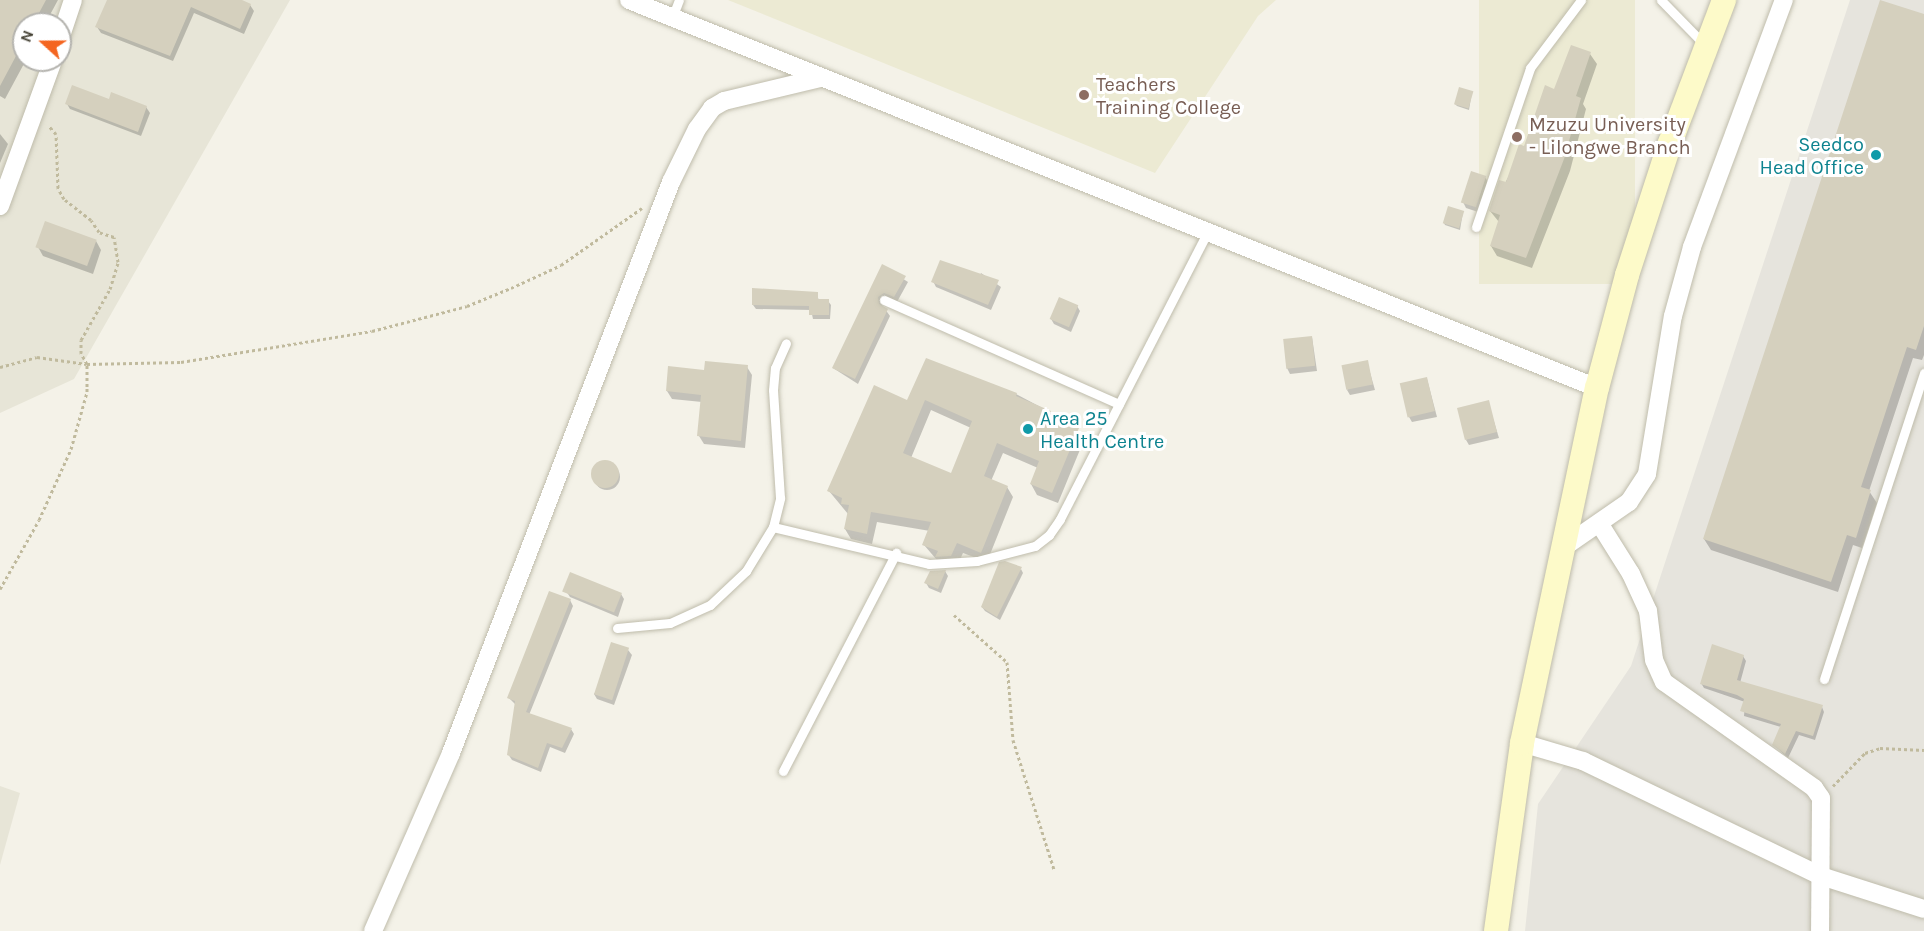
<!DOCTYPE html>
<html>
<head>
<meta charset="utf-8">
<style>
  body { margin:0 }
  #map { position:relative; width:1924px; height:931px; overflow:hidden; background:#f4f2e8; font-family:Karla,sans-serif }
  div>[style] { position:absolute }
  .residential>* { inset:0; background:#e7e5d7 }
  .industrial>* { inset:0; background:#e6e4dd }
  .education>* { inset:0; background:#ecead3; transform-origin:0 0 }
  .shadow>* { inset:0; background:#0003 }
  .round { border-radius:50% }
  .building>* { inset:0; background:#d5d0be; transform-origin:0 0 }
  .path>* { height:3px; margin-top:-1.5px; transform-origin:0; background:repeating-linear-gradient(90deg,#c0ba9d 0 3px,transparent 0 6px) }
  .roads { filter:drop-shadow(0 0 2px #bfbcab) drop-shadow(0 0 2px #bfbcab) }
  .lane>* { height:9px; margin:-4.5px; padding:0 4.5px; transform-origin:4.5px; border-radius:4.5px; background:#fff }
  .street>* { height:18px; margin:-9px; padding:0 9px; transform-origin:9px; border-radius:9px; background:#fff }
  .secondary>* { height:24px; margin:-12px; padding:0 12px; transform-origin:12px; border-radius:12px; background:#fdfac9 }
  .dots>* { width:16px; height:16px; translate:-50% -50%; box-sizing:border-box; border:3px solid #fff; border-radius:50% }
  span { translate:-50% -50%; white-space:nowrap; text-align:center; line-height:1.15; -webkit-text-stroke:6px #fff; paint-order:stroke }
  .education-label { font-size:20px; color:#785e54 }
  .left { translate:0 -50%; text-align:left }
  .culture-label { font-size:20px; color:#0d838f }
  .right { translate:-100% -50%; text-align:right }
  .north { position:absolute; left:12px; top:12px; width:60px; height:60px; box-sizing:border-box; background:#fff; border:2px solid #b5b4af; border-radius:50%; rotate:291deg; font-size:16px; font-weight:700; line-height:24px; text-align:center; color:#474437 }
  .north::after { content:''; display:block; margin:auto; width:21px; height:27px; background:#f46520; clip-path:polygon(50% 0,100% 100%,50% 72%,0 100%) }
</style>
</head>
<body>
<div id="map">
  <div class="residential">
    <i style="clip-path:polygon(evenodd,0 0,290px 0,74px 379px,0 413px,0 0,24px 24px,60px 24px,60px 60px,24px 60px,24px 24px)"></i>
    <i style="clip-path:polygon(0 786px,20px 793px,0 865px)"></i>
  </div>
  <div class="industrial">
    <i style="clip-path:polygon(1850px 0,1924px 0,1924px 931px,1525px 931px,1538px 804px,1631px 666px)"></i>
  </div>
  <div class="education">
    <i style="clip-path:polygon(728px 0,1276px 0,1258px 16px,1155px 173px)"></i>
    <i style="left:1479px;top:0;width:156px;height:284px"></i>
  </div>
  <div class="shadow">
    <i style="clip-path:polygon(0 0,58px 0,45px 24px,24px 24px,26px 60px,5px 99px,0 96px)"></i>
    <i style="clip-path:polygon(109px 0,238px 0,250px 5px,254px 11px,244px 34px,194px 13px,173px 61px,101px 33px,97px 27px)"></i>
    <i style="clip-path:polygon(1924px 16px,1924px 355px,1922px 360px,1913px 358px,1869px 491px,1877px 503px,1862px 548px,1853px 545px,1838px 592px,1711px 550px,1704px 539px)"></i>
    <i style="clip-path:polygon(1571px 47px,1590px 54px,1597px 64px,1583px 104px,1586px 109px,1570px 171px,1532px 268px,1497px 256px,1491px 246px,1499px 222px,1490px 211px,1555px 90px)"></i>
    <i style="clip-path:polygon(1472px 92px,1469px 110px,1457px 106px,1455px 104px)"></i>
    <i style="clip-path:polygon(109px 101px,146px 107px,150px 113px,141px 136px,70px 109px,67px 104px)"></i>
    <i style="clip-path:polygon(0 134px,8px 144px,0 163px)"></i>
    <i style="clip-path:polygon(1485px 177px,1488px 182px,1478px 212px,1466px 208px,1463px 202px)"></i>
    <i style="clip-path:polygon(1463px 212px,1460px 230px,1445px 225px,1444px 223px)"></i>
    <i style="clip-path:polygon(96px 241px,101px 250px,93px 274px,43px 256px,38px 247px)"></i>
    <i style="clip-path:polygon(883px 266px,908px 282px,897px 302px,887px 298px,880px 302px,890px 316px,858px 384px,833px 368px)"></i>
    <i style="clip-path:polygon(981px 273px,1001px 287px,991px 310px,936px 287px,933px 281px,979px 278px)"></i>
    <i style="clip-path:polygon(817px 294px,819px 301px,828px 301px,831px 305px,830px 319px,813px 319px,811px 310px,756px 309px,753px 305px)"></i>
    <i style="clip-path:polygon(1077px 306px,1080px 311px,1071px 332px,1054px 324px,1051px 319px)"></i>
    <i style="clip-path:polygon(1312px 337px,1317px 371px,1290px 374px,1287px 368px)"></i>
    <i style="clip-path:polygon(evenodd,927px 360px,1016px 394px,1050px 412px,1055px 421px,1077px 430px,1084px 440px,1058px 503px,1037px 495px,1031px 484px,1038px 468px,1003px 453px,991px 481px,1007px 487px,1013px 497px,987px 562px,963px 553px,957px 566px,943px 567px,924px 545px,930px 531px,877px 522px,872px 544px,851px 539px,845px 529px,848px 514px,829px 491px,908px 402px,927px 360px,931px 410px,971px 428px,952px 475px,911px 458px,931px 410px)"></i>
    <i style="clip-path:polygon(1367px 362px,1375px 390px,1350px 395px,1347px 390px)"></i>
    <i style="clip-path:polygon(747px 367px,752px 375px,745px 448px,704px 444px,699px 436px,702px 402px,672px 399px,667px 391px,705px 371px)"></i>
    <i style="clip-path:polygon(1427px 379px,1437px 417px,1412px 422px,1409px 417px)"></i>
    <i style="clip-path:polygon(1488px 402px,1499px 438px,1469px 445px,1466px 440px)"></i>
    <i class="round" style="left:594px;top:464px;width:26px;height:26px"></i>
    <i style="clip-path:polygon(1021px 569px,1023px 573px,1000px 620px,985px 611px,982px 607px)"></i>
    <i style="clip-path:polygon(945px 571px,948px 576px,941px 593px,929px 588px,926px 583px)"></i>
    <i style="clip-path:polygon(566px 591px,621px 594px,624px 599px,618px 617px,570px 597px)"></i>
    <i style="clip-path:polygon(570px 600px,573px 606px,529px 715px,571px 729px,574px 734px,565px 753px,550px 747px,541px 772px,512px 760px,508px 754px,516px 705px,509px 698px)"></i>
    <i style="clip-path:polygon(628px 650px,632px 655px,614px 705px,597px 699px,594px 694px)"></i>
    <i style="clip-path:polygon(1743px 656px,1746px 661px,1740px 683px,1822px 707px,1824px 712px,1815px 740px,1799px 735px,1788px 758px,1774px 745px,1781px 727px,1744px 716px,1745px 702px,1704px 688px,1701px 683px)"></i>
  </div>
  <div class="building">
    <i style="clip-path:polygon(0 0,46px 0,33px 24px,24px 24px,24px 41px,0 86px)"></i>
    <i style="clip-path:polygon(107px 0,242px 0,251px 4px,240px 29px,191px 7px,170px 56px,95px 27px)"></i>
    <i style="clip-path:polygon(1880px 0,1924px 14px,1924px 326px,1916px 350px,1907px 347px,1861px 487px,1871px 490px,1856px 538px,1847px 535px,1831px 582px,1703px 539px)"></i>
    <i style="clip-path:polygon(1571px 45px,1591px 52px,1576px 96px,1581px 98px,1564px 159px,1526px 258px,1490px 246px,1500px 215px,1489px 211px,1499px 180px,1506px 182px,1519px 144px,1524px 146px,1545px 85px,1554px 89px)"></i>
    <i style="clip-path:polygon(72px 85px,109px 99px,111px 92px,147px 106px,138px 132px,65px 104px)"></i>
    <i style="left:1459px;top:87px;width:15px;height:18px;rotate:16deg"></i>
    <i style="left:1471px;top:171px;width:16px;height:33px;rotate:18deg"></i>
    <i style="left:1448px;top:206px;width:17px;height:18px;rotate:17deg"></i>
    <i style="left:45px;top:221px;width:55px;height:28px;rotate:20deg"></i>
    <i style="clip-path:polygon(940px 260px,999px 280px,988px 305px,931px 282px)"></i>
    <i style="clip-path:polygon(882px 264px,906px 276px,894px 297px,884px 293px,878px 297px,879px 304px,888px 309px,855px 379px,832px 368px)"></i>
    <i style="clip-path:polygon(752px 288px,818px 292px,818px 299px,829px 299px,829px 315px,809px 315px,809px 306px,752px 305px)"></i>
    <i style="left:1059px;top:297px;width:21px;height:24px;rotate:23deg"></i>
    <i style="left:1312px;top:336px;width:30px;height:29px;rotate:84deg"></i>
    <i style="clip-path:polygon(evenodd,926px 358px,1017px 393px,1016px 396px,1051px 411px,1048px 416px,1079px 428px,1052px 493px,1030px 484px,1039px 461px,997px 443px,984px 476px,1008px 486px,981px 553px,957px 543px,951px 556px,935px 557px,938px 551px,922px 545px,931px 522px,871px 512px,867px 534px,844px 529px,849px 505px,841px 504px,842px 498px,827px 491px,874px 385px,907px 400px,926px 358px,925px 400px,972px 421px,951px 473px,903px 453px,925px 400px)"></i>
    <i style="left:1368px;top:360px;width:25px;height:27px;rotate:79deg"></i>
    <i style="clip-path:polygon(705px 361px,748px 365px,741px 441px,697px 436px,701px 395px,666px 391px,668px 366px,704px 370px)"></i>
    <i style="left:1427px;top:377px;width:35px;height:28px;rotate:77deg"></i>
    <i style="left:1489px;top:400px;width:33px;height:33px;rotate:76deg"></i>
    <i class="round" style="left:591px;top:460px;width:28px;height:28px"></i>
    <i style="clip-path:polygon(1005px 561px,1022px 567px,997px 617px,981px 607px,999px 562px)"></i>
    <i style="clip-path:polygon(946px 570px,938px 589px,924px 583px,930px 571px)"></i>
    <i style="left:570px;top:572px;width:56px;height:21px;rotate:22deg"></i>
    <i style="clip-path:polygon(549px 591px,571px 599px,526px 712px,572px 728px,562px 748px,547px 743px,538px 768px,507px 755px,515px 701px,507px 698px)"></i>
    <i style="left:611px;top:642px;width:19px;height:55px;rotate:18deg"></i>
    <i style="clip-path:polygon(1712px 644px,1744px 655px,1737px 680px,1823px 705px,1813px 736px,1796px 731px,1785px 754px,1772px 745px,1781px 724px,1740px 711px,1744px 699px,1737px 695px,1700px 684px)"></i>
  </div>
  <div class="path">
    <i style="left:0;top:367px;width:38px;rotate:-15deg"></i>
    <i style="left:37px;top:357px;width:50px;rotate:8deg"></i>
    <i style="left:87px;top:364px;width:94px;rotate:-1.2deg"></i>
    <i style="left:181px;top:362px;width:193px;rotate:-9.2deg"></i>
    <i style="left:372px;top:331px;width:98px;rotate:-14.7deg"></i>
    <i style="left:467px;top:306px;width:48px;rotate:-22.2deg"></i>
    <i style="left:511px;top:288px;width:55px;rotate:-24.7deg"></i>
    <i style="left:561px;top:265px;width:99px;rotate:-35.1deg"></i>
    <i style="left:0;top:589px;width:79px;rotate:-60.5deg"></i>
    <i style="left:39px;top:520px;width:78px;rotate:-65.7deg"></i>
    <i style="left:71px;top:449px;width:59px;rotate:-74.3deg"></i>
    <i style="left:87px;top:392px;width:28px;rotate:-90deg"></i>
    <i style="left:87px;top:364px;width:13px;rotate:-119deg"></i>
    <i style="left:81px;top:353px;width:13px;rotate:-90deg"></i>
    <i style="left:81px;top:340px;width:59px;rotate:-60.4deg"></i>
    <i style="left:110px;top:289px;width:28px;rotate:-73deg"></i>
    <i style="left:118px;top:262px;width:25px;rotate:-99deg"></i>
    <i style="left:114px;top:237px;width:16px;rotate:-162deg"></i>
    <i style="left:99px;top:232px;width:14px;rotate:-124deg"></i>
    <i style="left:91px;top:220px;width:34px;rotate:-142deg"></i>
    <i style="left:64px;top:199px;width:13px;rotate:-119deg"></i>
    <i style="left:58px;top:188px;width:54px;rotate:-92.1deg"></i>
    <i style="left:56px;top:134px;width:11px;rotate:-131deg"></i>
    <i style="left:954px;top:615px;width:71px;rotate:41.6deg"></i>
    <i style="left:1007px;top:662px;width:78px;rotate:85.6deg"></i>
    <i style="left:1013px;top:740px;width:135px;rotate:72.4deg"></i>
    <i style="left:1833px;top:786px;width:46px;rotate:-45.9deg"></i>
    <i style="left:1865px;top:753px;width:16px;rotate:-18deg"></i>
    <i style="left:1880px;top:748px;width:44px;rotate:2.6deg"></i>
  </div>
  <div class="roads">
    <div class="lane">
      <i style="left:1661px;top:0;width:62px;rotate:45.7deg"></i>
      <i style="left:672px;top:18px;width:19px;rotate:-69deg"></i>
      <i style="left:1476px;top:227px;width:168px;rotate:-71.2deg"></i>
      <i style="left:1530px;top:68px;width:85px;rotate:-53.1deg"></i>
      <i style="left:884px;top:300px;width:257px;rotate:23.9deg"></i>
      <i style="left:773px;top:527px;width:160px;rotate:13.3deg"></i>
      <i style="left:929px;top:564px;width:48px;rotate:-3.6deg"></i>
      <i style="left:977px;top:561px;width:60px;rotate:-14.5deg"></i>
      <i style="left:1035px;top:546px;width:18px;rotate:-38deg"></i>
      <i style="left:1049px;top:535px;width:19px;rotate:-55deg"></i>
      <i style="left:1060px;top:519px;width:322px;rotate:-62.8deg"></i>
      <i style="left:617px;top:628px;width:53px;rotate:-5.4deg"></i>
      <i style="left:670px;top:623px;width:44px;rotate:-24.2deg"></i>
      <i style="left:710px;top:605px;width:50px;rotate:-43.4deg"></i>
      <i style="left:746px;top:571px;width:52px;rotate:-58.5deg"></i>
      <i style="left:773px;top:527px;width:30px;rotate:-76deg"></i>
      <i style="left:780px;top:498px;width:108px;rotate:-93.7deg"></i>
      <i style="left:773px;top:390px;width:22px;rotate:-85deg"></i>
      <i style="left:775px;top:368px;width:27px;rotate:-66deg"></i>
      <i style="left:1824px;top:679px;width:322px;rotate:-71.9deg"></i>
      <i style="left:783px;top:771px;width:246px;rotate:-62.6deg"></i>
    </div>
    <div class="street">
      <i style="left:629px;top:0;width:1043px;rotate:21.84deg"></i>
      <i style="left:60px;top:39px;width:41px;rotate:-71.6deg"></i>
      <i style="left:0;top:206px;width:155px;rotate:-70deg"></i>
      <i style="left:1599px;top:523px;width:60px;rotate:57.9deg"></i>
      <i style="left:1631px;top:574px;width:41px;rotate:65.3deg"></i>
      <i style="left:1648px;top:611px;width:49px;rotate:83deg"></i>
      <i style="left:1654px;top:660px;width:24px;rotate:66deg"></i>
      <i style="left:1664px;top:682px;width:184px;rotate:35.2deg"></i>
      <i style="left:1814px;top:788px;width:12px;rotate:55deg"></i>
      <i style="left:1821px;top:798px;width:133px;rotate:90.4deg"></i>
      <i style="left:1561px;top:549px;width:83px;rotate:-34.7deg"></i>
      <i style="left:1629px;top:502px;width:33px;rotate:-57deg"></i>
      <i style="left:1647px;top:474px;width:160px;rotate:-80.7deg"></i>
      <i style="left:1673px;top:316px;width:72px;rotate:-74.6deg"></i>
      <i style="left:1692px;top:247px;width:264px;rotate:-69.6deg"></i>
      <i style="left:1522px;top:743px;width:64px;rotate:16.4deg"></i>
      <i style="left:1583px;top:761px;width:264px;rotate:25.8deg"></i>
      <i style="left:1821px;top:876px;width:108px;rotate:17.8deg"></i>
      <i style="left:373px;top:931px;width:194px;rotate:-66.3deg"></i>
      <i style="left:451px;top:753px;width:612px;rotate:-68.93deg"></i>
      <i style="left:671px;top:182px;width:59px;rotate:-63.9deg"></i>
      <i style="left:697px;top:129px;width:26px;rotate:-54deg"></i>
      <i style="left:712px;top:108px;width:14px;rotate:-30deg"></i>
      <i style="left:724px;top:101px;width:99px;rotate:-13.5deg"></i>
    </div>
    <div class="secondary">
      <i style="left:1496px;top:931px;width:190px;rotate:-82.1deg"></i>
      <i style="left:1522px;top:743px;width:363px;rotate:-78.1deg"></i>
      <i style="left:1597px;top:388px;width:117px;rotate:-75.1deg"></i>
      <i style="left:1627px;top:275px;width:139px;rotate:-72deg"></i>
      <i style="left:1670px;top:143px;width:153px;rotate:-69.3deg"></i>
    </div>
  </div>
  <div class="dots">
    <i style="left:1084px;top:95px;background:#8d6e63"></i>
    <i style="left:1517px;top:137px;background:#8d6e63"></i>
    <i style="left:1876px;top:155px;background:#0f9aa8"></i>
    <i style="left:1028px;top:429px;background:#0f9aa8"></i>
  </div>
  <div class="education-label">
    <span class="left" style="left:1096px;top:96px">Teachers<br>Training College</span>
    <span class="left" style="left:1529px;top:136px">Mzuzu University<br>- Lilongwe Branch</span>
  </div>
  <div class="culture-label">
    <span class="right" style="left:1864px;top:156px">Seedco<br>Head Office</span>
    <span class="left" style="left:1040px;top:430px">Area 25<br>Health Centre</span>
  </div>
  <div class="north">N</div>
</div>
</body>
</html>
